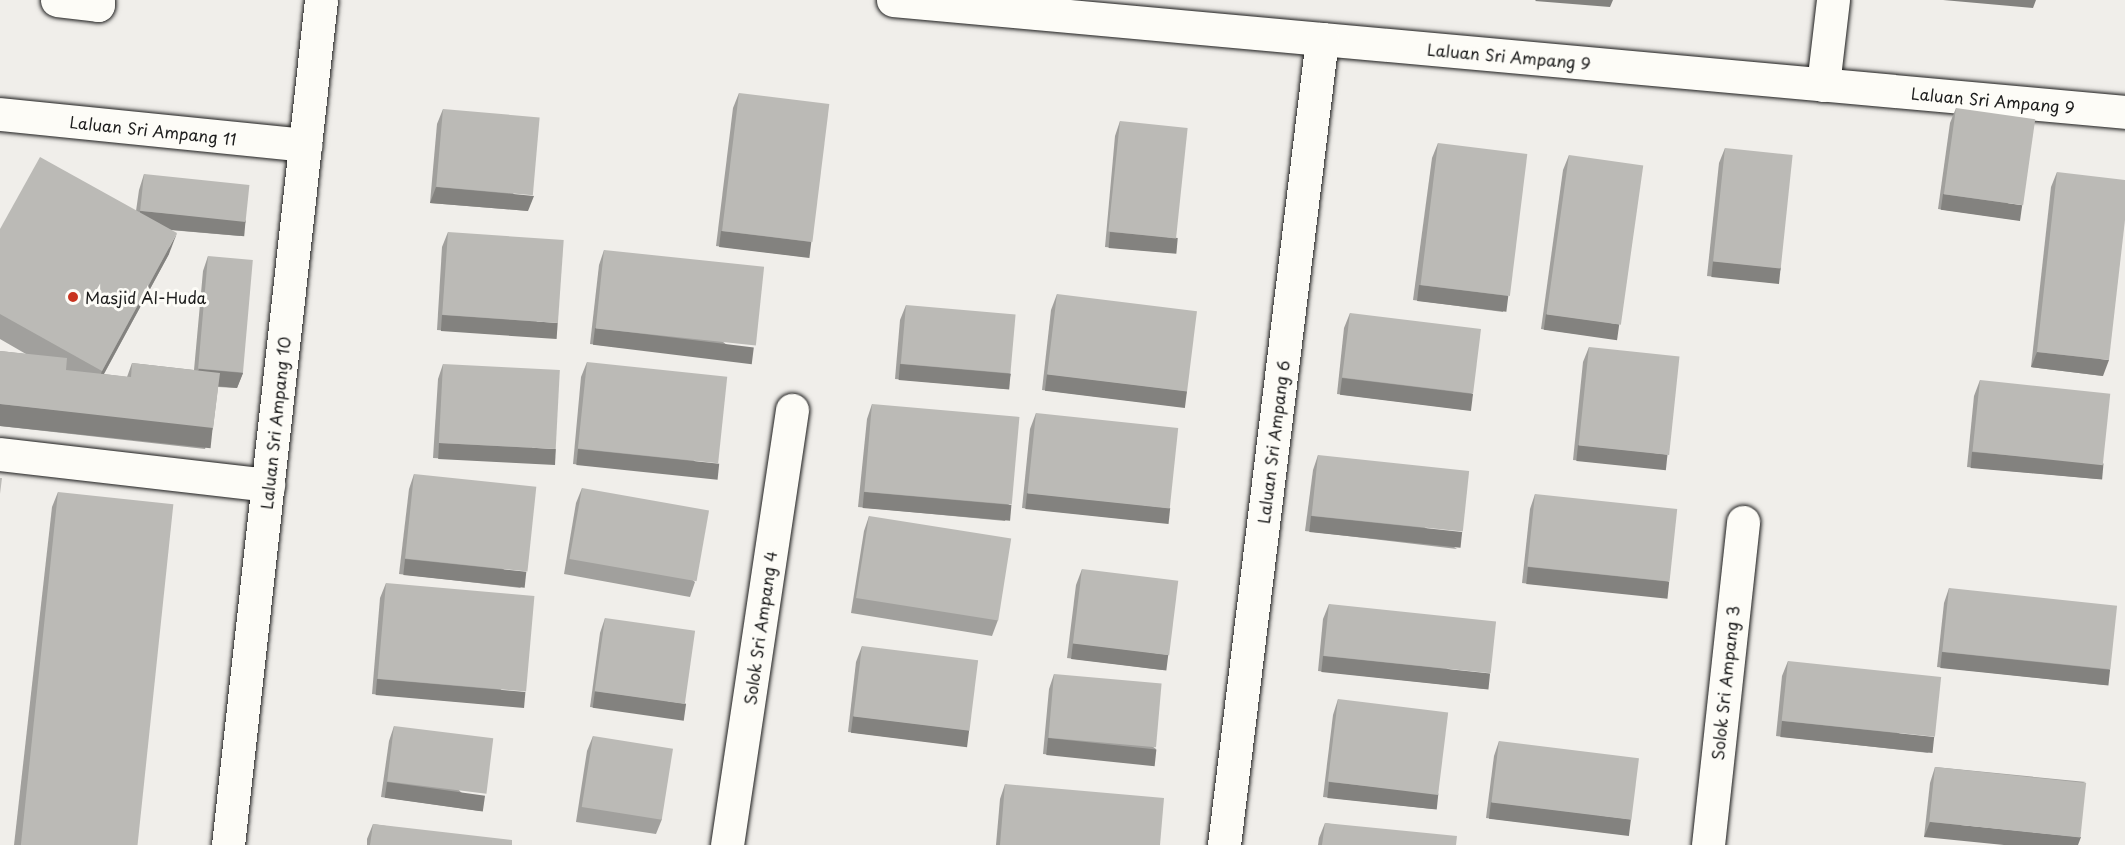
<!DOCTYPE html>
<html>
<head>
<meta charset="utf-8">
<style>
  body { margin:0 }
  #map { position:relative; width:2125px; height:845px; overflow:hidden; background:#f0eeea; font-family:"Playpen Sans",sans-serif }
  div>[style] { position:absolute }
  .roads { filter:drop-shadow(0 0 2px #1c1c1c) drop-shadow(0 0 2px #1c1c1c) }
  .minor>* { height:33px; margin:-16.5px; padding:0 16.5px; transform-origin:16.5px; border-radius:16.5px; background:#fdfcf7 }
  .wall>* { inset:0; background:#a1a09d }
  .shaded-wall>* { inset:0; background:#83827f; transform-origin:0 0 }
  .building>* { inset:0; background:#bbbab6; transform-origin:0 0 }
  .dots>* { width:16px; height:16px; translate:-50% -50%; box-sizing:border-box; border:3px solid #fdfcf7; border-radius:50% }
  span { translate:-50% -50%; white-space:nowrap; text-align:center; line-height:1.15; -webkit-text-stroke:6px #fdfcf7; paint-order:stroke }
  .street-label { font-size:16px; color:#1c1c1c }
  .poi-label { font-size:16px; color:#1c1c1c }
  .left { translate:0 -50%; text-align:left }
</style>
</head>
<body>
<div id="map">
  <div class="roads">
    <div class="minor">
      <i style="left:57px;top:0;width:41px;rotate:7deg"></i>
      <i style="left:98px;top:5px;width:5px;rotate:-90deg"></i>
      <i style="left:893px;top:0;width:1237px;rotate:5.19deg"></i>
      <i style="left:1823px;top:85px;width:86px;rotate:-83.3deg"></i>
      <i style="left:0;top:114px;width:307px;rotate:5.8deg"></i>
      <i style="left:0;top:454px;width:270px;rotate:6.6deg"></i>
      <i style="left:228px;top:845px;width:850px;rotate:-83.72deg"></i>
      <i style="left:727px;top:845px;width:440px;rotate:-81.5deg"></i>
      <i style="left:1224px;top:845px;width:812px;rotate:-83.07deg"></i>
      <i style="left:1708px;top:845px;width:325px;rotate:-83.8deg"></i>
    </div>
  </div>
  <div class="wall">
    <i style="clip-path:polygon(739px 93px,811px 242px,805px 257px,716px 246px,733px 108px)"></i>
    <i style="clip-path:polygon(1956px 108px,2017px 220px,1938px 209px,1950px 123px)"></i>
    <i style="clip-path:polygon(443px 109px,528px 211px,430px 203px,437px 124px)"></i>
    <i style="clip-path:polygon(1120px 121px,1172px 253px,1105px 247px,1115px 136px)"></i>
    <i style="clip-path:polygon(1438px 143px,1508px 296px,1503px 312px,1413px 300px,1432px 158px)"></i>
    <i style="clip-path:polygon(1725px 148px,1781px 268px,1776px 283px,1707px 276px,1719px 163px)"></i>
    <i style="clip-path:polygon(1569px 155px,1614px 339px,1541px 329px,1563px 170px)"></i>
    <i style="clip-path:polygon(2057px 172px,2103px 376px,2031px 367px,2051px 187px)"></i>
    <i style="clip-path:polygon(144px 174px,246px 221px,240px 236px,170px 230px,169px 254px,104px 374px,127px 377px,132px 363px,194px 370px,203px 271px,208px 256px,243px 373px,237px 388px,218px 387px,213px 428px,205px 449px,0 426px,0 351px,26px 354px,0 339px,0 229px,136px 211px,139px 190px)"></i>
    <i style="clip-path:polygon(448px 232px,553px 338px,437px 330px,442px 247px)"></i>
    <i style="clip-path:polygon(604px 250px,749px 362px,590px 344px,599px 265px)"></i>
    <i style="clip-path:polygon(1057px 294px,1187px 391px,1182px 407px,1042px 390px,1051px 310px)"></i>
    <i style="clip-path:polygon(906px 305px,1011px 374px,1006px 389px,895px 379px,900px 320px)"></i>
    <i style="clip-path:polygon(1350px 313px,1473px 394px,1467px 410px,1337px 394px,1344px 328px)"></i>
    <i style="clip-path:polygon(1589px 347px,1662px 469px,1573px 460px,1583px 362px)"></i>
    <i style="clip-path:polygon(587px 362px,713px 478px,573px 464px,581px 377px)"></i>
    <i style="clip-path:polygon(443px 364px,550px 464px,433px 458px,438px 379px)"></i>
    <i style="clip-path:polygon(1980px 380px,2098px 479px,1967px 467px,1974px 396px)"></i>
    <i style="clip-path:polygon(872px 404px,1011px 506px,1005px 521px,858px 507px,867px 419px)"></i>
    <i style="clip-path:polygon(1036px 413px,1164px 523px,1022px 508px,1030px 429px)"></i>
    <i style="clip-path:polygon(1318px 455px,1457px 549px,1305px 531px,1313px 470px)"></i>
    <i style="clip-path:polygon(414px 474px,521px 588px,399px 574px,409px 489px)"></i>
    <i style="clip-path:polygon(582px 488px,695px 582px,690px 597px,564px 574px,576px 503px)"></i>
    <i style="clip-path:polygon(58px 492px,134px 845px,14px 845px,52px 507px)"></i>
    <i style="clip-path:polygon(1535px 494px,1669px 582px,1663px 597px,1522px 583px,1530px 509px)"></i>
    <i style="clip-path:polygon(869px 516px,998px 620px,992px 636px,851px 613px,864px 531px)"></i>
    <i style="clip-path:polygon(1082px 569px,1163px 670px,1067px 658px,1076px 585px)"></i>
    <i style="clip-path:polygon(386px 583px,520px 707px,372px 694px,380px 598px)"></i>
    <i style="clip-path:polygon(1949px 588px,2110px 669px,2105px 685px,1937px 667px,1944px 603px)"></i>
    <i style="clip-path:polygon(1329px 604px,1485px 689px,1318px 671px,1323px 619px)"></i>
    <i style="clip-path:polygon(605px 618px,680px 718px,590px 707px,600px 633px)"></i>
    <i style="clip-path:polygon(862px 646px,969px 731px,963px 746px,848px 732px,856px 662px)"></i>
    <i style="clip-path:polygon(1788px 661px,1929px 753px,1776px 736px,1782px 676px)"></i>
    <i style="clip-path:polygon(1054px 674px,1156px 749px,1150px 764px,1043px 754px,1049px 689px)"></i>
    <i style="clip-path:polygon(1338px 699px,1433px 809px,1323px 797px,1333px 715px)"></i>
    <i style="clip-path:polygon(394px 726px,480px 811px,381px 797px,389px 741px)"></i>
    <i style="clip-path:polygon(593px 736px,662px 819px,656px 834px,576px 822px,587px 751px)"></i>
    <i style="clip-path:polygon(1499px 741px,1626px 835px,1486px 818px,1494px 756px)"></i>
    <i style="clip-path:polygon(1935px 767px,2086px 782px,1924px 837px,1930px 783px)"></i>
    <i style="clip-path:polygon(1005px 784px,1160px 845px,996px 845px,1000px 799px)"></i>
    <i style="clip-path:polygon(1325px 823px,1456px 845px,1318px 845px,1319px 838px)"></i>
    <i style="clip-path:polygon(373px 824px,512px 845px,367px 845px,367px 839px)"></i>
  </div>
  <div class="shaded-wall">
    <i style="clip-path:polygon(1536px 0,1613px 0,1610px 7px,1535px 1px)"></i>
    <i style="clip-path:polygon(1943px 0,2036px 0,2033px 8px)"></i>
    <i style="clip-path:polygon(436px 187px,534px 196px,528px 211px,430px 203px)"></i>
    <i style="left:1943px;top:194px;width:80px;height:16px;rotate:8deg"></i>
    <i style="left:140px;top:211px;width:106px;height:16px;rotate:5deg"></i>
    <i style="left:721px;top:231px;width:91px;height:16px;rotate:7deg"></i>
    <i style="left:1110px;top:232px;width:68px;height:16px;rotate:5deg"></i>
    <i style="clip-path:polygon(177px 233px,169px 254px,94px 392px,102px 371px)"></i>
    <i style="left:1713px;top:261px;width:68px;height:16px;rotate:6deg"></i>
    <i style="left:1419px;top:285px;width:90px;height:16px;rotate:7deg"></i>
    <i style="left:1546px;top:314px;width:74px;height:16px;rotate:8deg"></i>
    <i style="left:442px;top:315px;width:116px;height:16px;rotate:4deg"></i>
    <i style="left:595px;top:328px;width:160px;height:17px;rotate:7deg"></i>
    <i style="clip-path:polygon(2037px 352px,2109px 360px,2103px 376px,2031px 367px)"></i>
    <i style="left:900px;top:364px;width:111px;height:16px;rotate:5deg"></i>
    <i style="clip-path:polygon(199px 369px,243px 373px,237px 388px,193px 384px)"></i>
    <i style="left:1047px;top:374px;width:141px;height:17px;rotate:7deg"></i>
    <i style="left:1342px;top:378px;width:132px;height:17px;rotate:7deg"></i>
    <i style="left:0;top:404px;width:214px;height:22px;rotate:6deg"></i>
    <i style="left:439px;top:443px;width:117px;height:16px;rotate:3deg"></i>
    <i style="left:1578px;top:445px;width:90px;height:16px;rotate:6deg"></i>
    <i style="left:578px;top:449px;width:142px;height:16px;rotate:6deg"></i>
    <i style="left:1972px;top:452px;width:132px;height:16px;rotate:5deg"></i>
    <i style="left:864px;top:492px;width:148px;height:16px;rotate:5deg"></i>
    <i style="left:1027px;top:493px;width:144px;height:16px;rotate:6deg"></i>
    <i style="left:1311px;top:516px;width:152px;height:16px;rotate:6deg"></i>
    <i style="left:405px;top:559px;width:122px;height:16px;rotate:6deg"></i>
    <i style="left:1528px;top:567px;width:142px;height:17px;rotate:6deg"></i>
    <i style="left:1073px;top:643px;width:96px;height:16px;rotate:7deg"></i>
    <i style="left:1942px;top:652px;width:169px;height:16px;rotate:6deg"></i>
    <i style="left:1323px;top:656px;width:168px;height:16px;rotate:6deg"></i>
    <i style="left:377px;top:679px;width:149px;height:16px;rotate:5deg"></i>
    <i style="left:595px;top:691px;width:92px;height:17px;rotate:8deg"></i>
    <i style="left:853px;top:716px;width:117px;height:17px;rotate:7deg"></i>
    <i style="left:1782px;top:721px;width:153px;height:16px;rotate:6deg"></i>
    <i style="left:1048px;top:738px;width:109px;height:17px;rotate:6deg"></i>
    <i style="left:387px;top:782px;width:99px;height:16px;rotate:8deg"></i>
    <i style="left:1329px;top:782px;width:110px;height:16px;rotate:6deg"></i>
    <i style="left:1491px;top:802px;width:141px;height:17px;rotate:7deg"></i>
    <i style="clip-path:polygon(1930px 822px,2081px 837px,2078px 845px,2004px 845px,1924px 837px)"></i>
  </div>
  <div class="building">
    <i style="left:739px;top:93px;width:91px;height:139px;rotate:7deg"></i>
    <i style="left:1956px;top:108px;width:80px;height:87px;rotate:8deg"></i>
    <i style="left:443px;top:109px;width:97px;height:78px;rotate:5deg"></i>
    <i style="left:1120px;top:121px;width:68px;height:111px;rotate:6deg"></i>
    <i style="left:1438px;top:143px;width:90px;height:143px;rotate:7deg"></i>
    <i style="left:1725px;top:148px;width:68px;height:114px;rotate:6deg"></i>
    <i style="left:1569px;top:155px;width:75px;height:161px;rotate:8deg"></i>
    <i style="clip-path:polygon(40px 157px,177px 233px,102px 371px,0 314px,0 229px)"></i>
    <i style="clip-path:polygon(2057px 172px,2125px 180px,2125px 220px,2109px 360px,2037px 352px)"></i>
    <i style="left:144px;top:174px;width:106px;height:37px;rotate:6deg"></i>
    <i style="left:448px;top:232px;width:116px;height:83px;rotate:4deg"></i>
    <i style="left:604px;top:250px;width:161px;height:79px;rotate:6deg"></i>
    <i style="left:208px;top:256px;width:45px;height:113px;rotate:5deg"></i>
    <i style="left:1057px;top:294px;width:141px;height:81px;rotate:7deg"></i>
    <i style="left:906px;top:305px;width:110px;height:59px;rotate:5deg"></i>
    <i style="left:1350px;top:313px;width:132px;height:65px;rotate:7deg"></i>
    <i style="left:1589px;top:347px;width:91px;height:99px;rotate:6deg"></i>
    <i style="clip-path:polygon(0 351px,67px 358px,66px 370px,131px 377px,132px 363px,220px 373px,213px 428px,0 404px)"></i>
    <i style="left:587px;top:362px;width:141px;height:87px;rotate:6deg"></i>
    <i style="left:443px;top:364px;width:117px;height:79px;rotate:3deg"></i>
    <i style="left:1980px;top:380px;width:131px;height:72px;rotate:6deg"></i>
    <i style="left:872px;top:404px;width:148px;height:88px;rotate:5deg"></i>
    <i style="left:1036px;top:413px;width:143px;height:81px;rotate:6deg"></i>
    <i style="left:1318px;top:455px;width:152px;height:61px;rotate:6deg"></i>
    <i style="left:414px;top:474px;width:123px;height:85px;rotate:6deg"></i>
    <i style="clip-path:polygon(0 478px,2px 478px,0 494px)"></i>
    <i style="left:582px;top:488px;width:129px;height:72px;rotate:10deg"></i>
    <i style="left:58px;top:492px;width:116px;height:355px;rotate:6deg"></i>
    <i style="left:1535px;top:494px;width:143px;height:73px;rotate:6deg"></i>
    <i style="left:869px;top:516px;width:144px;height:83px;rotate:9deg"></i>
    <i style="left:1082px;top:569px;width:97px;height:75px;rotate:7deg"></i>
    <i style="left:386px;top:583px;width:149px;height:96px;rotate:5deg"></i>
    <i style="left:1949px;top:588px;width:169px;height:64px;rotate:6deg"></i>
    <i style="left:1329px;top:604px;width:168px;height:52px;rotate:6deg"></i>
    <i style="left:605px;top:618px;width:91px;height:74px;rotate:8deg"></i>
    <i style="left:862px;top:646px;width:117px;height:71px;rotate:7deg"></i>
    <i style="left:1788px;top:661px;width:154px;height:60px;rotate:6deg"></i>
    <i style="left:1054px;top:674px;width:108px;height:64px;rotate:5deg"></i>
    <i style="left:1338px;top:699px;width:111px;height:83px;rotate:7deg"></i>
    <i style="left:394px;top:726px;width:100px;height:56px;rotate:7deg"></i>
    <i style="left:593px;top:736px;width:81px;height:72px;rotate:9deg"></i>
    <i style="left:1499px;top:741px;width:141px;height:62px;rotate:7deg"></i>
    <i style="left:1935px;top:767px;width:152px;height:55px;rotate:6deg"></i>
    <i style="clip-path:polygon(1005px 784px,1164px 798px,1160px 845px,1000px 845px)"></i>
    <i style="clip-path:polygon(1325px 823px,1457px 836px,1456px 845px,1322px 845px)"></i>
    <i style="clip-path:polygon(373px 824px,512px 840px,512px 845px,370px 845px)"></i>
  </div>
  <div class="dots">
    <i style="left:73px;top:297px;background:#c8321e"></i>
  </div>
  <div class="street-label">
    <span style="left:1509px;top:56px;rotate:5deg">Laluan Sri Ampang 9</span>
    <span style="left:1993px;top:100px;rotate:5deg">Laluan Sri Ampang 9</span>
    <span style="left:153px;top:130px;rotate:6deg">Laluan Sri Ampang 11</span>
    <span style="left:275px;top:423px;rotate:-84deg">Laluan Sri Ampang 10</span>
    <span style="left:1273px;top:442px;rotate:-83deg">Laluan Sri Ampang 6</span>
    <span style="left:760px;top:628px;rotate:-82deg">Solok Sri Ampang 4</span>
    <span style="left:1725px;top:683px;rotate:-84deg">Solok Sri Ampang 3</span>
  </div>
  <div class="poi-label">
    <span class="left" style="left:85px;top:297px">Masjid Al-Huda</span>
  </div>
</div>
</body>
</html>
